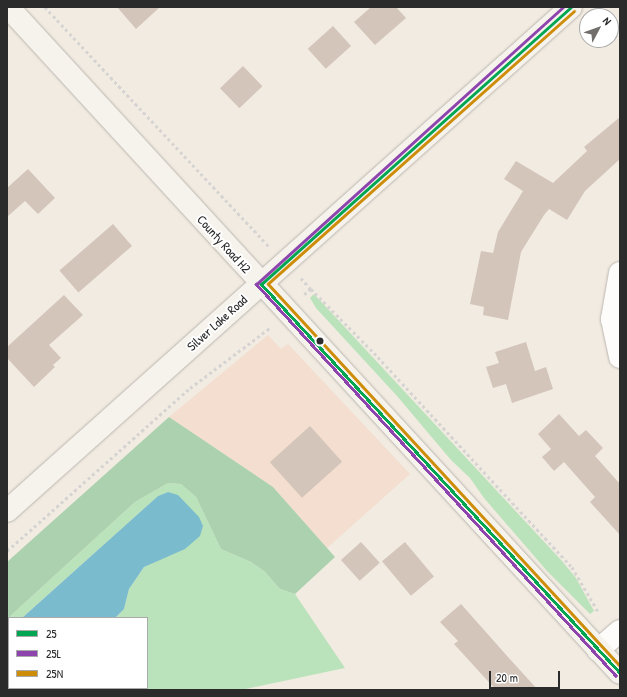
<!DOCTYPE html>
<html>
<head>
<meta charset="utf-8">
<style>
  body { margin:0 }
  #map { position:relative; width:627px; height:697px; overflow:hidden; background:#f2ebe1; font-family:"Patrick Hand",sans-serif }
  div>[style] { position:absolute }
  .built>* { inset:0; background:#f3decf }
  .green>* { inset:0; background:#bbe3bb }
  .forest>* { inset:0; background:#acd1ae }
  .water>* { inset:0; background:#7abbce }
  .building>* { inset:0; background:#d4c5bb; transform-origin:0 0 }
  .path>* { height:2.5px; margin-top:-1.25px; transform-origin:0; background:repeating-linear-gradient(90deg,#d6d4d2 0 3px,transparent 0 6px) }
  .roads { filter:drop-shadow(0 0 1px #bab6b0) drop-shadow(0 0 1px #bab6b0) }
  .street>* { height:22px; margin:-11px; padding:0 11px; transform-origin:11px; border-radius:11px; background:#fdfcfa }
  .secondary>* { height:22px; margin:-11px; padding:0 11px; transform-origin:11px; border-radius:11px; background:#f6f2ec }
  .bus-1>* { height:3px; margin:-1.5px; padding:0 1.5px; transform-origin:1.5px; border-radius:1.5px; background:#00a651 }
  .bus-2>* { height:3px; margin:-1.5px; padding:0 1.5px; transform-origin:1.5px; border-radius:1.5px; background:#8e44ad }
  .bus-3>* { height:3px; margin:-1.5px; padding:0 1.5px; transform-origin:1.5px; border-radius:1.5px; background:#ce8d09 }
  .dots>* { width:11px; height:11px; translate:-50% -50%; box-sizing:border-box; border:2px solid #fff; border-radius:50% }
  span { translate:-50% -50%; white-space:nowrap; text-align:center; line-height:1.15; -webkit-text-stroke:4px #fff; paint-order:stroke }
  .street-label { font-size:13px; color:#2b2b2b }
  .frame { position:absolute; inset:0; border:8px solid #2b2b2b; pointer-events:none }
  .legend { position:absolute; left:8px; top:617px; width:140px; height:72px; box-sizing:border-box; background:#fff; border:1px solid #aaa; margin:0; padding:5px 7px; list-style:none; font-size:12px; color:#2b2b2b }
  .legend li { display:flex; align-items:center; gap:8px; height:20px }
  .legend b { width:20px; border:1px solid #aaa }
  .north { position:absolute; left:579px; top:8px; width:40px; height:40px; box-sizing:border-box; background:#fff; border:1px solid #aaa; border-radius:50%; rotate:49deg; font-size:11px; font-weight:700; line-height:16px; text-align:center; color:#2b2b2b }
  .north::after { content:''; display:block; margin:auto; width:14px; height:18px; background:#716e6b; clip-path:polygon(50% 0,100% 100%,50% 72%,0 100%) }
  .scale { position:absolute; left:489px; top:671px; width:71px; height:18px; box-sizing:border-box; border:2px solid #2b2b2b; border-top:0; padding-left:5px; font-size:12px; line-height:14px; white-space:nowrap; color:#2b2b2b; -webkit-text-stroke:3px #fff; paint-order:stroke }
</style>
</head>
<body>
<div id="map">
  <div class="built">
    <i style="clip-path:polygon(268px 335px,281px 349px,288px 344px,410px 474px,327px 548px,273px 487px,169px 417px)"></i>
  </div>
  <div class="green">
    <i style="clip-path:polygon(314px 294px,562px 561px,576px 578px,594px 611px,590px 614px,547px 571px,484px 498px,470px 478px,451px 460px,397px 396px,316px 308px,310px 298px)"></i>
    <i style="clip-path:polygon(168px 483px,181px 484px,196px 497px,221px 549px,251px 562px,264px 571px,280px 589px,295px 594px,345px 668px,241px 690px,20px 690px,147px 688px,147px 618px,115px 618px,124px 609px,129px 589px,144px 567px,158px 560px,168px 492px,158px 496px,22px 618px,9px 618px,7px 630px,7px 619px,135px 502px)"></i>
  </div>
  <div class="forest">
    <i style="clip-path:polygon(169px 417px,273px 487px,335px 557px,295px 594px,280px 589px,264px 571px,251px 562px,221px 549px,196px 497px,181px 484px,168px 483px,135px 502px,7px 619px,7px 562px)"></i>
  </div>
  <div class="water">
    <i style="clip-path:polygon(168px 492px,178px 495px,199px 517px,203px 526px,200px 536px,185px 549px,144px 567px,129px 589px,124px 609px,115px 618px,22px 618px,158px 496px)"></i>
    <i style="clip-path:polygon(9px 628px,9px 688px,23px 688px,20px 690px,7px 690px)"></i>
  </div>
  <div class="building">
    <i style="clip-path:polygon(117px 7px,160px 7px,136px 29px)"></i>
    <i style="clip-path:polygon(371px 7px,396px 7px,406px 18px,375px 45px,354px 22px)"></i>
    <i style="left:333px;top:26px;width:27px;height:34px;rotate:48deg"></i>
    <i style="left:243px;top:66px;width:28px;height:32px;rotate:46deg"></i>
    <i style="clip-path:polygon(620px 117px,620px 159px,585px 191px,567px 220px,549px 209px,544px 215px,521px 252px,508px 320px,483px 315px,484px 307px,470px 304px,481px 251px,493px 253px,498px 232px,523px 191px,504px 179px,516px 161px,553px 183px,587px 151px,584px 147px)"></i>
    <i style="clip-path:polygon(28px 169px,55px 198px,38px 214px,25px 201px,7px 217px,7px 188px)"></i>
    <i style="left:113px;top:224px;width:29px;height:71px;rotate:49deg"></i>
    <i style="clip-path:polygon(64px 295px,83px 315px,49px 345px,61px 358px,53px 365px,55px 367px,34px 387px,7px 358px,7px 347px)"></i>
    <i style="clip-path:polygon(526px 342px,535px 371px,546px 367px,553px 389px,512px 403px,506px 384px,493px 388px,486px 367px,499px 363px,495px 352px)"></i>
    <i style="clip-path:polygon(559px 414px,579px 436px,586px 430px,603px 448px,595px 456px,620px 484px,620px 535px,590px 502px,595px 497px,564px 462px,554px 471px,542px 457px,551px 449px,538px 434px)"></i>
    <i style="left:310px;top:426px;width:48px;height:54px;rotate:48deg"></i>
    <i style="left:361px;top:542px;width:28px;height:27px;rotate:48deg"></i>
    <i style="left:405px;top:542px;width:45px;height:30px;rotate:50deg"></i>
    <i style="clip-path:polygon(461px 604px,508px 657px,538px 690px,496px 690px,454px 644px,458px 641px,440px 622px)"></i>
  </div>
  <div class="path">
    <i style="left:45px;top:7px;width:328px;rotate:46.9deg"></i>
    <i style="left:301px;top:278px;width:15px;rotate:48deg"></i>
    <i style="left:311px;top:289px;width:11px;rotate:139deg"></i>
    <i style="left:311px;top:289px;width:95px;rotate:45.4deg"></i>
    <i style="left:378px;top:357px;width:286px;rotate:47.3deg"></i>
    <i style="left:572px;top:567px;width:53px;rotate:59.6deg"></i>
    <i style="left:7px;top:551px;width:245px;rotate:-41.7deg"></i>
    <i style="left:190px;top:388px;width:101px;rotate:-37deg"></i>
  </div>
  <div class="roads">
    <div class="street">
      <i style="left:620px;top:273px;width:47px;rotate:99.9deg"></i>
      <i style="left:612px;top:319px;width:39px;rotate:78deg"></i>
      <i style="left:598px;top:650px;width:29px;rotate:-41deg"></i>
    </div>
    <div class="secondary">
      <i style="left:8px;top:7px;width:904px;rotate:47.42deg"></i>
      <i style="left:7px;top:511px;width:756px;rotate:-41.78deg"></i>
    </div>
  </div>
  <div class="bus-1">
    <i style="left:571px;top:7px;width:416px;rotate:138.2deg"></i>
    <i style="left:261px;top:284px;width:529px;rotate:47.3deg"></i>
  </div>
  <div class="bus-2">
    <i style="left:563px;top:7px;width:413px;rotate:137.9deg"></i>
    <i style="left:256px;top:284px;width:532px;rotate:47.44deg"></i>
  </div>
  <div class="bus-3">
    <i style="left:574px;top:11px;width:410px;rotate:138.3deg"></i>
    <i style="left:268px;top:284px;width:519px;rotate:47.34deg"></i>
  </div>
  <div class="dots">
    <i style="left:320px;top:341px;background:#2b2b2b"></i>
  </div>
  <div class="street-label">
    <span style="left:224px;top:244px;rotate:48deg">County Road H2</span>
    <span style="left:217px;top:323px;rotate:-42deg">Silver Lake Road</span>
  </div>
  <div class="frame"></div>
  <ul class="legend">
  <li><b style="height:5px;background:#00a651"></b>25</li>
  <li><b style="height:5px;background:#8e44ad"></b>25L</li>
  <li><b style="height:5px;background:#ce8d09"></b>25N</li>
  </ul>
  <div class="north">N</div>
  <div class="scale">20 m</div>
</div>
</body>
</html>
